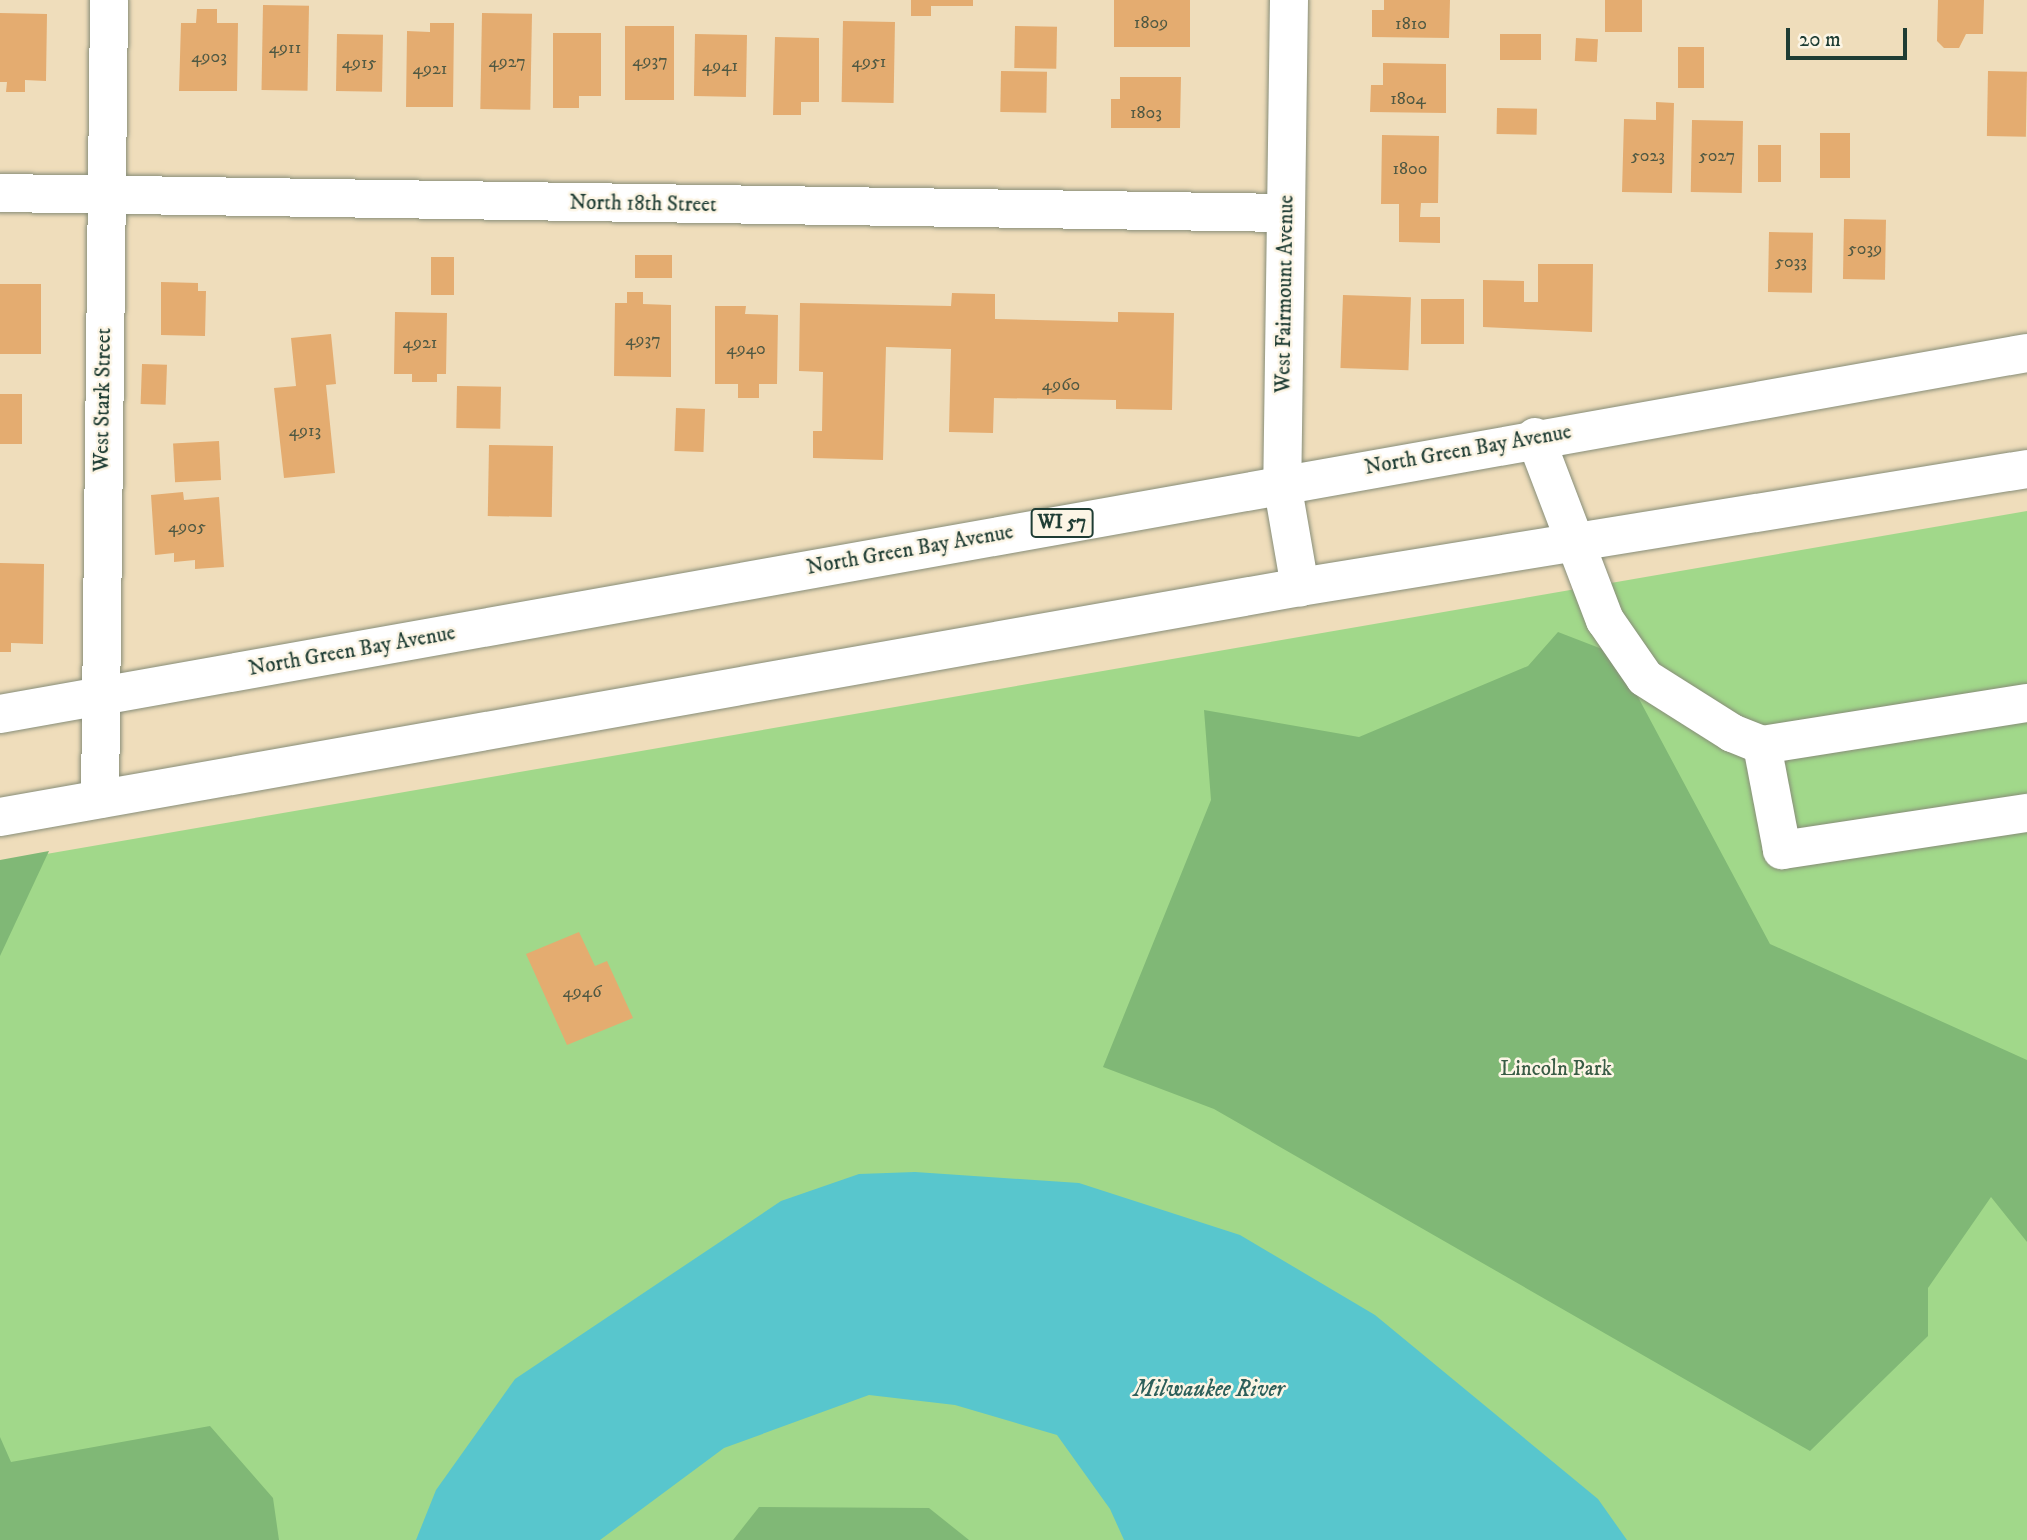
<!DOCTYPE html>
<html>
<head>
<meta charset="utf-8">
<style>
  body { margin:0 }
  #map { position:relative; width:2027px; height:1540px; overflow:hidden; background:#efddbb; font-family:"IM FELL DW Pica",serif }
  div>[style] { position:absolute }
  .green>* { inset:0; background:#a1d88a }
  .forest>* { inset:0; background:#80b876 }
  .water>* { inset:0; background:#58c6cd }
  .building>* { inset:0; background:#e4ac70; transform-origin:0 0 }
  .roads { filter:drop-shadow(0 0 2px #878d78) drop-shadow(0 0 2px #878d78) }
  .minor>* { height:38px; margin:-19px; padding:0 19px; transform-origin:19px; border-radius:19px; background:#fff }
  .major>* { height:38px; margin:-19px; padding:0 19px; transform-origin:19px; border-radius:19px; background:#fff }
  span { translate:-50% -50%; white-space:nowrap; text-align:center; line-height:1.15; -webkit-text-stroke:5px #fcf5e5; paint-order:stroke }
  .number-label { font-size:18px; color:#505943 }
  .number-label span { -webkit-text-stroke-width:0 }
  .shield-label span { padding:2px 5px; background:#fcf5e5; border:2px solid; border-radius:5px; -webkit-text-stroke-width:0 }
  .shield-label { font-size:19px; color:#1f3d34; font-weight:700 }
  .street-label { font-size:21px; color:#1f3d34 }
  .park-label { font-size:21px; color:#395c45 }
  .water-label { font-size:23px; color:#2d5f5a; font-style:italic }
  .scale { position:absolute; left:1786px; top:28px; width:121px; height:32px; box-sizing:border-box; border:4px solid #1f3d34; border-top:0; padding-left:9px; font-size:21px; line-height:24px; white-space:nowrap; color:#1f3d34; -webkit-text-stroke:5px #fcf5e5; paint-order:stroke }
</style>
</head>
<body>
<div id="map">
  <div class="green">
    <i style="clip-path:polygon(2027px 511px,2027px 1540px,0 1540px,0 862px)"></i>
  </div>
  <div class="forest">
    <i style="clip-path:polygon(1558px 632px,1615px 654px,1770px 944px,2027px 1060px,2027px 1242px,1991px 1197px,1928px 1288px,1928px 1336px,1810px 1451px,1214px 1109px,1103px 1067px,1211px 800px,1204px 710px,1359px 737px,1528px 666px)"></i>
    <i style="clip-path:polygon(49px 851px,0 956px,0 860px)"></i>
    <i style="clip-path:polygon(210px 1426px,273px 1498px,279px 1540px,0 1540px,0 1437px,11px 1462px)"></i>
    <i style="clip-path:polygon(759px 1507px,929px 1508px,969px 1540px,733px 1540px)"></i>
  </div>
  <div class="water">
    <i style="clip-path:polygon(915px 1172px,1079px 1183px,1240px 1235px,1375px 1315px,1598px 1499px,1627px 1540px,1124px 1540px,1110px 1509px,1057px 1435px,955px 1405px,869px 1395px,724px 1448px,600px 1540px,416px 1540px,436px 1490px,515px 1379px,781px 1201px,859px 1174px)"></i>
  </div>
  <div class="building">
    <i style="clip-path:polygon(911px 0,973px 0,973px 6px,931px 6px,931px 16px,911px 16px)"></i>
    <i style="left:1114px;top:0;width:76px;height:47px"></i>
    <i style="clip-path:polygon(1384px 0,1450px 0,1449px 38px,1372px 37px,1372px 10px,1384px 10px)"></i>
    <i style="left:1605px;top:0;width:37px;height:32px"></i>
    <i style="clip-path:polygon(1938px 0,1984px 0,1983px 34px,1966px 34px,1959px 48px,1944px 48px,1937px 41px)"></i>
    <i style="left:263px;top:5px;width:46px;height:85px;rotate:1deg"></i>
    <i style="clip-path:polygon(197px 9px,217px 9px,217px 23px,238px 23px,237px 91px,179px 91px,181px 23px,196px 23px)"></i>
    <i style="clip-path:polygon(0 13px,47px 14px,46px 81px,25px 80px,25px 92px,6px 92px,7px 82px,0 82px)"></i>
    <i style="left:482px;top:13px;width:50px;height:96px;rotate:1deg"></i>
    <i style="left:843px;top:21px;width:52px;height:81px;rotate:1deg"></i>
    <i style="clip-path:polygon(430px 23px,454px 23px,453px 107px,406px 107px,407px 31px,430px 32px)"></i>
    <i style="left:625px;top:26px;width:49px;height:74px"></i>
    <i style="left:1015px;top:26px;width:42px;height:42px;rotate:1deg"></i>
    <i style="clip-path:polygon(553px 33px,601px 33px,601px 96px,579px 96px,579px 108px,553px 108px)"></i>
    <i style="left:337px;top:34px;width:46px;height:57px;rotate:1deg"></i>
    <i style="left:695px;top:34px;width:52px;height:62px;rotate:1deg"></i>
    <i style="left:1500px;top:34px;width:41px;height:26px"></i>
    <i style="clip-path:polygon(775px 37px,819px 38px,819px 102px,801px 102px,801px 115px,773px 115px)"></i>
    <i style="left:1576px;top:38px;width:22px;height:23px;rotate:3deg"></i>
    <i style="left:1678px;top:47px;width:26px;height:41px"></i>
    <i style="clip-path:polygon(1383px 63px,1446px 64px,1446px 113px,1370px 112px,1371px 85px,1383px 85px)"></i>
    <i style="left:1001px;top:71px;width:46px;height:41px;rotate:1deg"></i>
    <i style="left:1988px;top:71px;width:39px;height:65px;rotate:1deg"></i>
    <i style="clip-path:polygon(1120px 77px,1181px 77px,1180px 128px,1111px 128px,1111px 99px,1120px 99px)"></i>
    <i style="clip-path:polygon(1656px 102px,1674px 103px,1672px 193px,1622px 192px,1624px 119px,1656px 120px)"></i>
    <i style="left:1497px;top:108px;width:40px;height:26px;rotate:1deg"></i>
    <i style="left:1692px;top:120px;width:51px;height:72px;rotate:1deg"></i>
    <i style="left:1820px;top:133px;width:30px;height:45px"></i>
    <i style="clip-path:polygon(1382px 135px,1439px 136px,1438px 203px,1421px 203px,1420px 217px,1440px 217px,1440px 243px,1399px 242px,1399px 204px,1381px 204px)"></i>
    <i style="left:1758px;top:145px;width:23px;height:37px"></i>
    <i style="left:1844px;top:219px;width:42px;height:60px;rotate:1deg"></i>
    <i style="left:1769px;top:232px;width:44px;height:60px;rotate:1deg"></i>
    <i style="left:635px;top:255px;width:37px;height:23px"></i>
    <i style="left:431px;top:257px;width:23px;height:38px"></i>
    <i style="clip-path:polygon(1538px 264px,1593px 264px,1592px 332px,1483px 327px,1483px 280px,1524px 281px,1524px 302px,1538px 302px)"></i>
    <i style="clip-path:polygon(161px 282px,198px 283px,198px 291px,206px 291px,205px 336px,161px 335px)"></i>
    <i style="left:0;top:284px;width:41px;height:70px"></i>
    <i style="clip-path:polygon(627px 292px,643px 292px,643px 304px,671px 305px,671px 377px,614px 376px,615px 303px,627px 303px)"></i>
    <i style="clip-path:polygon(952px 293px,995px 294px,995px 319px,1118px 322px,1118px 312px,1174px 313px,1172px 410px,1116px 409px,1116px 400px,994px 398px,993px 433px,949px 432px,951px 349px,886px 347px,883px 460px,813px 458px,813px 431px,822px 431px,823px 372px,799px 371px,800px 303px,951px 306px)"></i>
    <i style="left:1343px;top:295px;width:68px;height:73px;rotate:2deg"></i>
    <i style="left:1421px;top:299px;width:43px;height:45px"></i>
    <i style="clip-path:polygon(715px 306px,746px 306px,745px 314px,778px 315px,777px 384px,759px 384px,759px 398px,738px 398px,738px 384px,715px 384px)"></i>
    <i style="clip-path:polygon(395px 312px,447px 313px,446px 374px,437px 374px,437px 382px,412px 382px,412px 374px,394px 374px)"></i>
    <i style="clip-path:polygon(331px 334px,336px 384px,326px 385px,335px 473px,284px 478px,274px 388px,296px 386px,291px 338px)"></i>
    <i style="left:142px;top:364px;width:25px;height:40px;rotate:2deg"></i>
    <i style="left:457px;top:386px;width:44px;height:42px;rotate:1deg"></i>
    <i style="left:0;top:394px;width:22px;height:50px"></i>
    <i style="left:676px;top:408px;width:29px;height:43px;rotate:2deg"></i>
    <i style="left:219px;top:441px;width:39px;height:46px;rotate:87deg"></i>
    <i style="left:489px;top:445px;width:64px;height:71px;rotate:1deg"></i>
    <i style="clip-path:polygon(183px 492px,184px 500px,219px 497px,224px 567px,195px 569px,195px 560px,174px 562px,174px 553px,155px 555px,151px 495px)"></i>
    <i style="clip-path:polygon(0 563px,44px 564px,43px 644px,11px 643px,11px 652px,0 652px)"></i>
    <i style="clip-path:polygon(579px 932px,595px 966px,607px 961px,633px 1018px,567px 1045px,526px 954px)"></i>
  </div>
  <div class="roads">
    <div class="minor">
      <i style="left:1289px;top:0;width:483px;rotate:90.8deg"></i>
      <i style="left:1282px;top:483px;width:106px;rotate:80.2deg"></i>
      <i style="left:0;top:193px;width:1286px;rotate:0.89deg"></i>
      <i style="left:1535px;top:437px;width:196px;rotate:69.1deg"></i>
      <i style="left:1605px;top:620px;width:70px;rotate:55.4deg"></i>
      <i style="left:1645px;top:678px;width:103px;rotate:32.3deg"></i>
      <i style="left:1732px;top:733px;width:32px;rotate:22deg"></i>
      <i style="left:1762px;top:745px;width:268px;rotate:-9deg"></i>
      <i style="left:1762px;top:745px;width:107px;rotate:79.2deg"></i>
      <i style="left:1782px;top:850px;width:248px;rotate:-8.6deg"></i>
      <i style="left:100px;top:799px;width:799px;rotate:-89.35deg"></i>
    </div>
    <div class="major">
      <i style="left:0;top:714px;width:2059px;rotate:-10.1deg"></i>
      <i style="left:0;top:817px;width:1320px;rotate:-10.03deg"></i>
      <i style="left:1300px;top:587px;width:737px;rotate:-9.22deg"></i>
    </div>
  </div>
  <div class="number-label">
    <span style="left:1151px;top:23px">1809</span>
    <span style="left:1411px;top:24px">1810</span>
    <span style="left:285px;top:48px">4911</span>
    <span style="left:209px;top:57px">4903</span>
    <span style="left:650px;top:61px">4937</span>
    <span style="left:507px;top:62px">4927</span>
    <span style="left:869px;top:62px">4951</span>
    <span style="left:359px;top:63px">4915</span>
    <span style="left:720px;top:66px">4941</span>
    <span style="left:430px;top:69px">4921</span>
    <span style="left:1408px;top:99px">1804</span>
    <span style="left:1146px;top:113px">1803</span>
    <span style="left:1648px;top:156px">5023</span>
    <span style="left:1717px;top:156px">5027</span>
    <span style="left:1410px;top:169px">1800</span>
    <span style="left:1865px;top:249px">5039</span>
    <span style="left:1791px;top:262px">5033</span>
    <span style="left:643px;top:340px">4937</span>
    <span style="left:420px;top:343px">4921</span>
    <span style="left:746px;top:349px">4940</span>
    <span style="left:1061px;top:385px">4960</span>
    <span style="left:305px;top:431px">4913</span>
    <span style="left:187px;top:527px">4905</span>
    <span style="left:582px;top:992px">4946</span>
  </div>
  <div class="shield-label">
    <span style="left:1062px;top:523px">WI 57</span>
  </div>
  <div class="street-label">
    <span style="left:643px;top:204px;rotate:1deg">North 18th Street</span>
    <span style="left:1285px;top:294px;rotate:-89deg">West Fairmount Avenue</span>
    <span style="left:103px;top:400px;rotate:-89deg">West Stark Street</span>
    <span style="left:1468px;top:450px;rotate:-10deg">North Green Bay Avenue</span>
    <span style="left:910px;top:550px;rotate:-10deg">North Green Bay Avenue</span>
    <span style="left:352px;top:651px;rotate:-10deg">North Green Bay Avenue</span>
  </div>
  <div class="park-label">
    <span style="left:1556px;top:1069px">Lincoln Park</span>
  </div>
  <div class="water-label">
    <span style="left:1209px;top:1390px">Milwaukee River</span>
  </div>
  <div class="scale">20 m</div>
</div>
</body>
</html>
